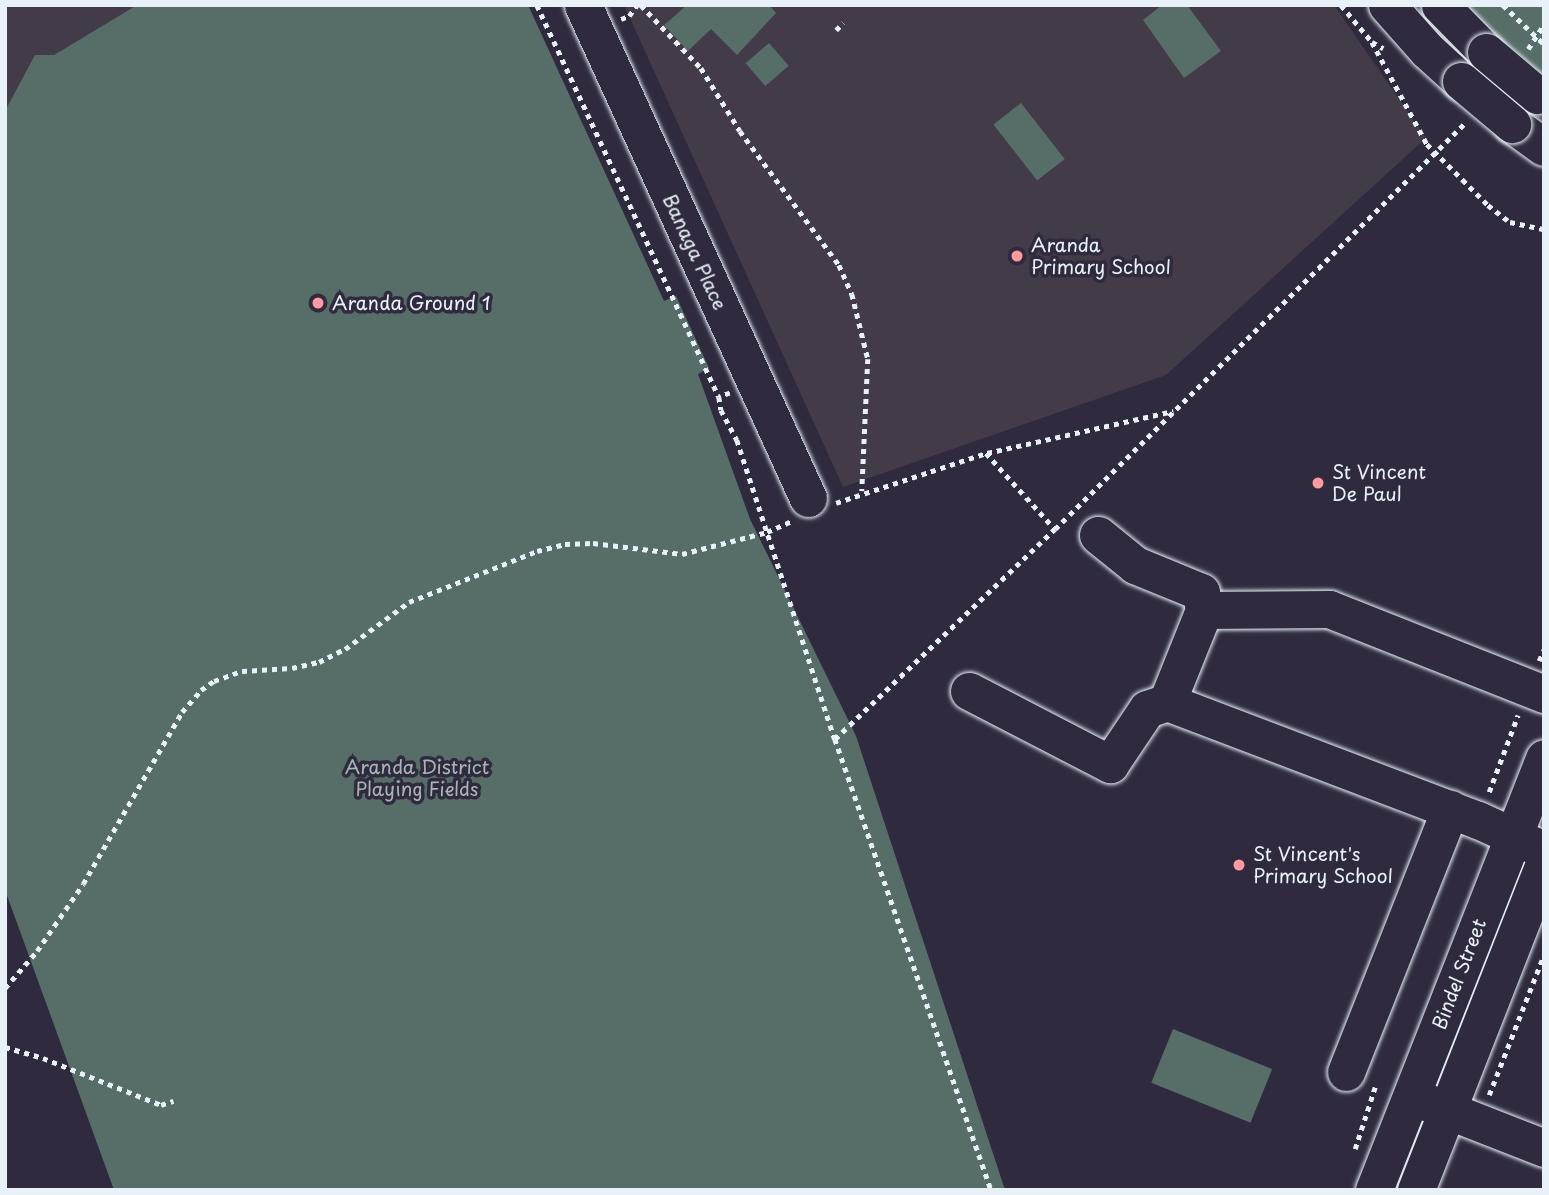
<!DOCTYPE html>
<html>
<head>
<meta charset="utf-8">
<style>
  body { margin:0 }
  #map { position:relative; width:1549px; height:1195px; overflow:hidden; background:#2f2a3d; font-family:"Playpen Sans",sans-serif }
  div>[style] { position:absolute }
  .built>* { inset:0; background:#443b48 }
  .green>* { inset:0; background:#576d68; transform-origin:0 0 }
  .path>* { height:4.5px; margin-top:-2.25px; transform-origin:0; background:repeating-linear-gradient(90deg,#e8f1f8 0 5px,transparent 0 10px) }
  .roads { filter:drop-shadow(0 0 2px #e8f1f8) drop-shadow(0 0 2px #e8f1f8) }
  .minor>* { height:37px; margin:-18.5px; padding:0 18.5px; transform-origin:18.5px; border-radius:18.5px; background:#2f2a3d }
  .bridges { filter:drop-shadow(0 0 2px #e8f1f8) drop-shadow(0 0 2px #e8f1f8) }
  .minor-bridge>* { height:37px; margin:-18.5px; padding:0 18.5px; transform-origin:18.5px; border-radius:18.5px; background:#2f2a3d }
  .dots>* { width:19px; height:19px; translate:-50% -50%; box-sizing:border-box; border:4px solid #2f2a3d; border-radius:50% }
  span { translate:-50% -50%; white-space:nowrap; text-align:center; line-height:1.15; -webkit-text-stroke:7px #2f2a3d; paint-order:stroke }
  .poi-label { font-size:19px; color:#e8f1f8 }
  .left { translate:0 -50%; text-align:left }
  .street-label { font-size:19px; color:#e8f1f8 }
  .park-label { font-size:19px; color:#a7b6b7 }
  .frame { position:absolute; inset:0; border:7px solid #e8f1f8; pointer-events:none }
</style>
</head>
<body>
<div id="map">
  <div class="built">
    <i style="clip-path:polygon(5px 5px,137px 5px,54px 55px,5px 111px)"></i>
    <i style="clip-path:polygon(624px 5px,1334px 5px,1426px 138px,1166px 375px,843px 487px)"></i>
  </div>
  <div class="green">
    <i style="clip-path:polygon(137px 5px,528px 5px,664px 301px,676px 296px,709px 368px,698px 374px,750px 519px,856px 736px,1005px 1190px,114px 1190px,5px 890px,5px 111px,35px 55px,54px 55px)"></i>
    <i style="clip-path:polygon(687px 5px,769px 5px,776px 13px,737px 55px,711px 29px,688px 51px,664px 25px)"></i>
    <i style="clip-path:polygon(1162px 5px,1187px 5px,1221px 51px,1184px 78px,1143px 20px)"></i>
    <i style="clip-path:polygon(1466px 5px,1544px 5px,1544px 77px,1491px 31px)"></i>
    <i style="left:769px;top:43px;width:30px;height:31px;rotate:49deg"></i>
    <i style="left:1021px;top:103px;width:71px;height:35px;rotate:52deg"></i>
    <i style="left:1173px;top:1029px;width:107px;height:58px;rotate:22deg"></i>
  </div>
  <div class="path">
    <i style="left:537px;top:5px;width:432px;rotate:65.1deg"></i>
    <i style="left:641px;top:5px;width:87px;rotate:46.4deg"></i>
    <i style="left:701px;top:68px;width:74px;rotate:58.2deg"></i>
    <i style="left:740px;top:131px;width:167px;rotate:53.5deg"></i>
    <i style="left:839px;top:265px;width:32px;rotate:66deg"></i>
    <i style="left:852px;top:294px;width:67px;rotate:76.2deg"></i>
    <i style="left:868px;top:359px;width:132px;rotate:92.6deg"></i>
    <i style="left:1341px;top:5px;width:48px;rotate:50deg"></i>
    <i style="left:1372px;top:42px;width:13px;rotate:29deg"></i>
    <i style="left:1503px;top:5px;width:57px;rotate:43.6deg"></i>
    <i style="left:621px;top:19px;width:9px;rotate:-21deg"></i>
    <i style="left:629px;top:16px;width:14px;rotate:-54deg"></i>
    <i style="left:836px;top:30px;width:10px;rotate:-45deg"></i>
    <i style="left:1372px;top:42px;width:116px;rotate:61.7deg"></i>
    <i style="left:1427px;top:144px;width:86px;rotate:45deg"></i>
    <i style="left:1488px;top:205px;width:28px;rotate:38deg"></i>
    <i style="left:1510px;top:222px;width:35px;rotate:12deg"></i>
    <i style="left:1528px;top:49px;width:30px;rotate:-57deg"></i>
    <i style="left:730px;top:393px;width:12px;rotate:160deg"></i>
    <i style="left:719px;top:397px;width:13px;rotate:81deg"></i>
    <i style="left:721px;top:410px;width:34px;rotate:62deg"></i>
    <i style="left:737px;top:440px;width:315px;rotate:71.9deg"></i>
    <i style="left:835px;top:739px;width:477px;rotate:70.9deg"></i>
    <i style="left:987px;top:453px;width:191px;rotate:-12.7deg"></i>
    <i style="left:836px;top:503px;width:158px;rotate:-18.4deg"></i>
    <i style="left:986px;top:453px;width:103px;rotate:47.8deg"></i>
    <i style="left:1539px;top:661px;width:13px;rotate:-67deg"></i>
    <i style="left:835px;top:739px;width:304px;rotate:-43.7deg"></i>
    <i style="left:1055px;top:529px;width:577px;rotate:-44.72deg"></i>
    <i style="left:1489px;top:792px;width:82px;rotate:-69.4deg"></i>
    <i style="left:5px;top:988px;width:49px;rotate:-49.1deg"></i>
    <i style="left:37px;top:951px;width:81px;rotate:-55.5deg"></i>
    <i style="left:83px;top:884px;width:198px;rotate:-60.1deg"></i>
    <i style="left:182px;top:712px;width:29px;rotate:-49deg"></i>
    <i style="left:201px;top:690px;width:16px;rotate:-35deg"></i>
    <i style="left:214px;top:681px;width:30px;rotate:-20deg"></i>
    <i style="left:242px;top:671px;width:50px;rotate:-3.4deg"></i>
    <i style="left:292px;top:668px;width:28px;rotate:-13deg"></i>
    <i style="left:319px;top:662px;width:29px;rotate:-27deg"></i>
    <i style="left:345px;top:649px;width:79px;rotate:-36.3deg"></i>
    <i style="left:409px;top:602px;width:138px;rotate:-21.7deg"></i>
    <i style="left:537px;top:551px;width:29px;rotate:-14deg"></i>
    <i style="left:565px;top:544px;width:28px;rotate:-2deg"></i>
    <i style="left:593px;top:543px;width:90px;rotate:7deg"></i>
    <i style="left:682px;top:554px;width:88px;rotate:-14.5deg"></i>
    <i style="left:767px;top:532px;width:27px;rotate:-24deg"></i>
    <i style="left:5px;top:1047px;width:40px;rotate:16deg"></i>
    <i style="left:43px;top:1058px;width:127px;rotate:21.7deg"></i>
    <i style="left:161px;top:1105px;width:13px;rotate:-18deg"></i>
    <i style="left:1489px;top:1095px;width:150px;rotate:-68.6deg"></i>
    <i style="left:1355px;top:1149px;width:65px;rotate:-72.1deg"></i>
  </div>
  <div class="roads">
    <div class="minor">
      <i style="left:583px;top:5px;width:542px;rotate:65.47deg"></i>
      <i style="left:1387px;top:5px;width:60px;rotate:48.4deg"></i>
      <i style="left:1427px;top:50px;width:46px;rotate:42.4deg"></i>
      <i style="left:1440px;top:5px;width:66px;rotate:45.6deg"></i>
      <i style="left:1512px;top:124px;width:39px;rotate:36deg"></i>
      <i style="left:1098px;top:535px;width:48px;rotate:39deg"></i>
      <i style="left:1135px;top:565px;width:71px;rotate:22.2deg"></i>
      <i style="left:1201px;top:592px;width:18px;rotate:81deg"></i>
      <i style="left:969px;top:691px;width:159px;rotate:27.4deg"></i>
      <i style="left:1110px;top:764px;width:66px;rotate:-56.1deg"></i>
      <i style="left:1147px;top:709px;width:21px;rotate:-19deg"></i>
      <i style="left:1544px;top:694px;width:231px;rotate:-158.4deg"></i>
      <i style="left:1329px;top:609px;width:125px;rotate:179.5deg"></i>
      <i style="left:1204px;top:610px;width:99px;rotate:111.9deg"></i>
      <i style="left:1167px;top:702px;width:333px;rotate:20.8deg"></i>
      <i style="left:1478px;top:820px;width:72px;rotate:24.4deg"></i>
      <i style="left:1346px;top:1072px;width:283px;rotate:-68.4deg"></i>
      <i style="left:1424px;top:1101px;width:129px;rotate:21.4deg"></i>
      <i style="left:1374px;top:1190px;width:464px;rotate:-68.5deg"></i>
      <i style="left:1416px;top:1190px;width:351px;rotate:-68.6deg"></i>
    </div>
  </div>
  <div class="bridges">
    <div class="minor-bridge">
      <i style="left:1486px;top:52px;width:67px;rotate:40.1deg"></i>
      <i style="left:1461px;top:81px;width:67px;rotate:40.1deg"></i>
    </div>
  </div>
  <div class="dots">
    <i style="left:1017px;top:256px;background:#ff9aa2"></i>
    <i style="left:318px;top:303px;background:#ff9aa2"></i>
    <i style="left:1318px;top:483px;background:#ff9aa2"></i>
    <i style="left:1239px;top:865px;background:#ff9aa2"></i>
  </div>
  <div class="poi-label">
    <span class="left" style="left:1031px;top:256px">Aranda<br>Primary School</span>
    <span class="left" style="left:332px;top:303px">Aranda Ground 1</span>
    <span class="left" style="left:1332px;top:483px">St Vincent<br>De Paul</span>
    <span class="left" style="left:1253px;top:865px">St Vincent's<br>Primary School</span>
  </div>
  <div class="street-label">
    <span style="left:695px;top:252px;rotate:65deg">Banaga Place</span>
    <span style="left:1459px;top:974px;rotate:-69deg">Bindel Street</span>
  </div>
  <div class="park-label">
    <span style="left:417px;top:778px">Aranda District<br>Playing Fields</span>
  </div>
  <div class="frame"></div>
</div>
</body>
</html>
